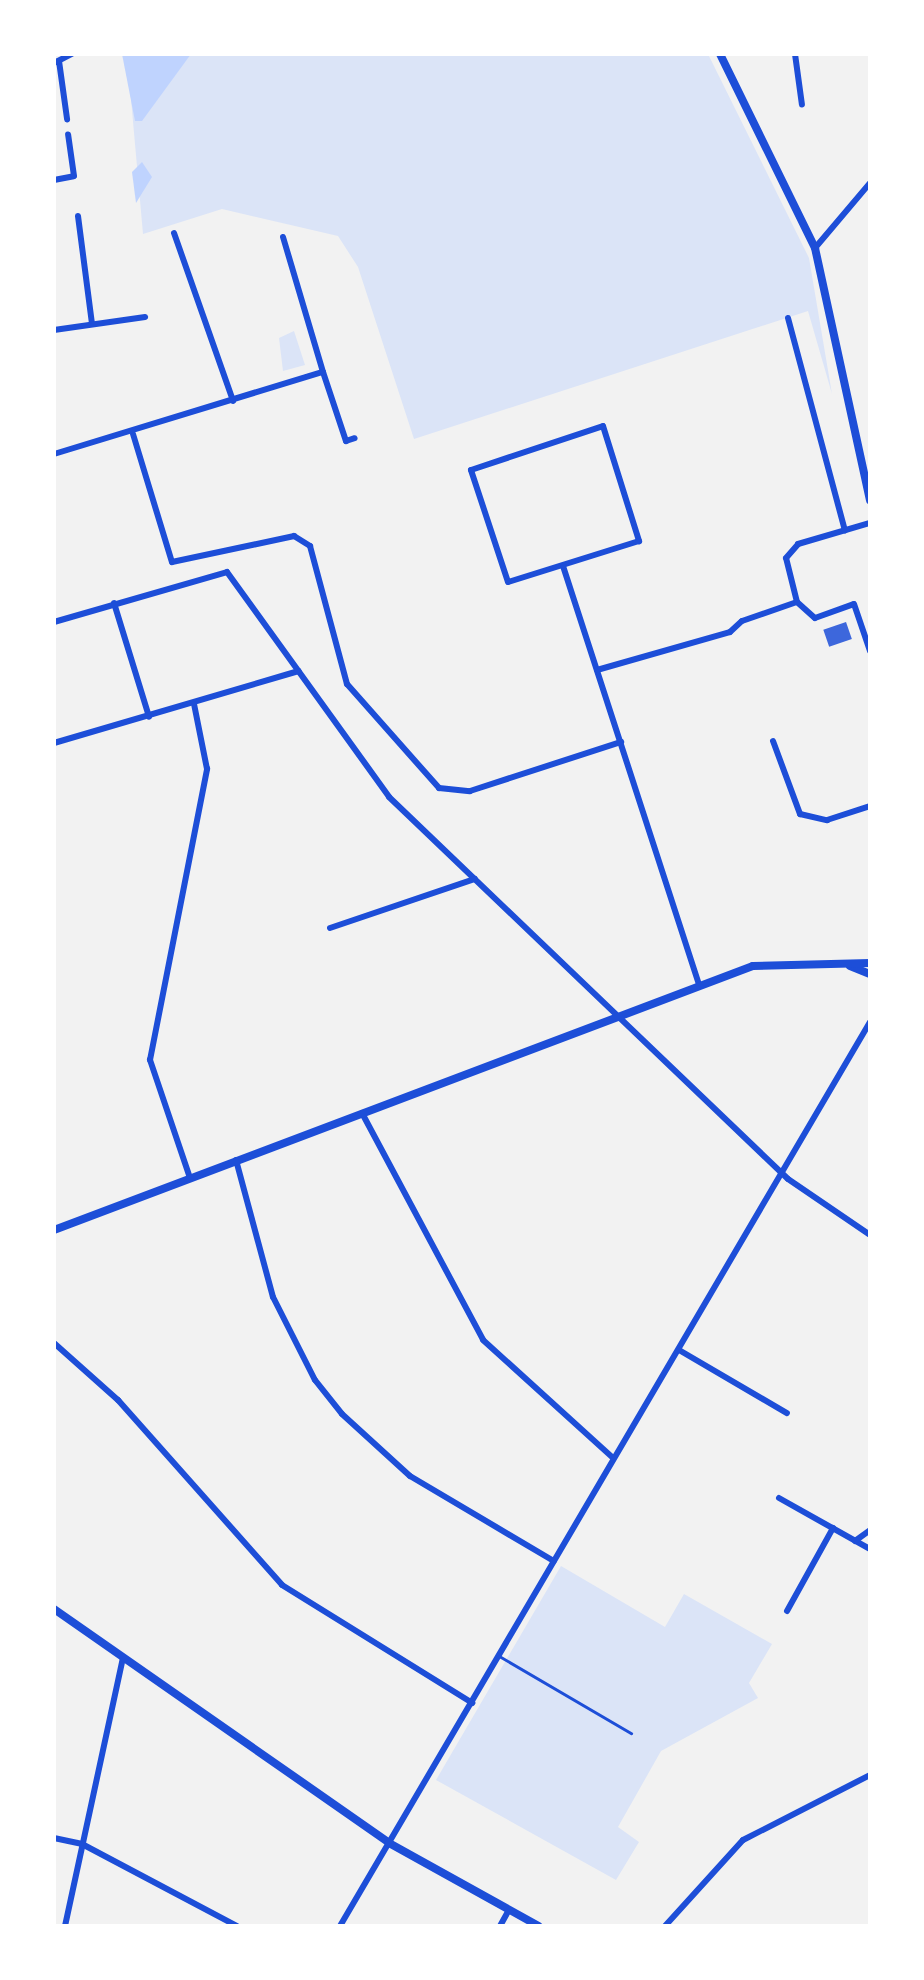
<!DOCTYPE html>
<html>
<head>
<meta charset="utf-8">
<style>
  body { margin:0 }
  #map { position:relative; width:924px; height:1980px; overflow:hidden; background:#f2f2f2; font-family:Signika,sans-serif }
  div>[style] { position:absolute }
  .green>* { inset:0; background:#dbe4f7 }
  .water>* { inset:0; background:#bfd3fe }
  .building>* { inset:0; background:#3d67dc; transform-origin:0 0 }
  .service>* { height:3px; margin:-1.5px; padding:0 1.5px; transform-origin:1.5px; border-radius:1.5px; background:#1d4ed8 }
  .minor>* { height:6px; margin:-3px; padding:0 3px; transform-origin:3px; border-radius:3px; background:#1d4ed8 }
  .tertiary>* { height:8px; margin:-4px; padding:0 4px; transform-origin:4px; border-radius:4px; background:#1d4ed8 }
  span { translate:-50% -50%; white-space:nowrap; text-align:center; line-height:1.15; -webkit-text-stroke:7px #fff; paint-order:stroke }
  .frame { position:absolute; inset:0; border:56px solid #fff; pointer-events:none }
</style>
</head>
<body>
<div id="map">
  <div class="green">
    <i style="clip-path:polygon(127px 54px,708px 54px,809px 258px,832px 394px,808px 311px,414px 439px,358px 267px,338px 236px,222px 209px,143px 234px)"></i>
    <i style="clip-path:polygon(294px 331px,305px 365px,283px 371px,279px 338px)"></i>
    <i style="clip-path:polygon(561px 1566px,665px 1627px,684px 1594px,772px 1644px,749px 1683px,758px 1698px,661px 1751px,618px 1827px,639px 1842px,616px 1880px,436px 1780px)"></i>
  </div>
  <div class="water">
    <i style="clip-path:polygon(122px 54px,191px 54px,142px 121px,135px 121px)"></i>
    <i style="clip-path:polygon(142px 162px,152px 177px,136px 203px,132px 172px)"></i>
  </div>
  <div class="building">
    <i style="left:846px;top:622px;width:18px;height:24px;rotate:71deg"></i>
  </div>
  <div class="service">
    <i style="left:499px;top:1656px;width:153px;rotate:30.3deg"></i>
  </div>
  <div class="minor">
    <i style="left:795px;top:54px;width:51px;rotate:82.2deg"></i>
    <i style="left:59px;top:61px;width:59px;rotate:82.1deg"></i>
    <i style="left:54px;top:63px;width:20px;rotate:-27deg"></i>
    <i style="left:54px;top:180px;width:20px;rotate:-11deg"></i>
    <i style="left:74px;top:176px;width:42px;rotate:-98.1deg"></i>
    <i style="left:78px;top:216px;width:109px;rotate:82.6deg"></i>
    <i style="left:174px;top:233px;width:178px;rotate:70.6deg"></i>
    <i style="left:283px;top:237px;width:141px;rotate:73.5deg"></i>
    <i style="left:815px;top:248px;width:85px;rotate:-49.8deg"></i>
    <i style="left:788px;top:318px;width:220px;rotate:75deg"></i>
    <i style="left:54px;top:330px;width:92px;rotate:-8.1deg"></i>
    <i style="left:603px;top:426px;width:121px;rotate:72.6deg"></i>
    <i style="left:639px;top:541px;width:137px;rotate:162.6deg"></i>
    <i style="left:508px;top:582px;width:118px;rotate:-108.3deg"></i>
    <i style="left:471px;top:470px;width:139px;rotate:-18.4deg"></i>
    <i style="left:133px;top:434px;width:134px;rotate:73.1deg"></i>
    <i style="left:172px;top:562px;width:125px;rotate:-12deg"></i>
    <i style="left:294px;top:536px;width:19px;rotate:32deg"></i>
    <i style="left:310px;top:546px;width:143px;rotate:75deg"></i>
    <i style="left:347px;top:684px;width:139px;rotate:48.5deg"></i>
    <i style="left:439px;top:788px;width:31px;rotate:6deg"></i>
    <i style="left:470px;top:791px;width:159px;rotate:-18deg"></i>
    <i style="left:54px;top:454px;width:281px;rotate:-17deg"></i>
    <i style="left:323px;top:372px;width:73px;rotate:71.6deg"></i>
    <i style="left:346px;top:441px;width:9px;rotate:-18deg"></i>
    <i style="left:563px;top:566px;width:441px;rotate:72deg"></i>
    <i style="left:797px;top:602px;width:24px;rotate:42deg"></i>
    <i style="left:815px;top:618px;width:41px;rotate:-19.7deg"></i>
    <i style="left:854px;top:604px;width:50px;rotate:71.2deg"></i>
    <i style="left:114px;top:603px;width:119px;rotate:72.9deg"></i>
    <i style="left:54px;top:622px;width:180px;rotate:-16.1deg"></i>
    <i style="left:227px;top:572px;width:277px;rotate:54.2deg"></i>
    <i style="left:389px;top:797px;width:552px;rotate:43.75deg"></i>
    <i style="left:788px;top:1179px;width:99px;rotate:34.3deg"></i>
    <i style="left:597px;top:670px;width:138px;rotate:-15.9deg"></i>
    <i style="left:730px;top:632px;width:16px;rotate:-43deg"></i>
    <i style="left:742px;top:621px;width:58px;rotate:-19.1deg"></i>
    <i style="left:797px;top:602px;width:45px;rotate:-104deg"></i>
    <i style="left:786px;top:558px;width:18px;rotate:-49deg"></i>
    <i style="left:798px;top:544px;width:75px;rotate:-16.3deg"></i>
    <i style="left:773px;top:741px;width:78px;rotate:69.7deg"></i>
    <i style="left:800px;top:814px;width:28px;rotate:13deg"></i>
    <i style="left:827px;top:820px;width:45px;rotate:-18deg"></i>
    <i style="left:54px;top:743px;width:255px;rotate:-16.4deg"></i>
    <i style="left:330px;top:928px;width:153px;rotate:-18.7deg"></i>
    <i style="left:362px;top:1113px;width:257px;rotate:61.9deg"></i>
    <i style="left:483px;top:1340px;width:174px;rotate:42.2deg"></i>
    <i style="left:236px;top:1160px;width:142px;rotate:74.9deg"></i>
    <i style="left:273px;top:1297px;width:93px;rotate:63.2deg"></i>
    <i style="left:315px;top:1380px;width:43px;rotate:51.5deg"></i>
    <i style="left:342px;top:1414px;width:92px;rotate:42.4deg"></i>
    <i style="left:410px;top:1476px;width:167px;rotate:30.6deg"></i>
    <i style="left:190px;top:1178px;width:125px;rotate:-108.7deg"></i>
    <i style="left:150px;top:1060px;width:297px;rotate:-78.9deg"></i>
    <i style="left:207px;top:769px;width:66px;rotate:-101.3deg"></i>
    <i style="left:54px;top:1343px;width:86px;rotate:41.7deg"></i>
    <i style="left:118px;top:1400px;width:247px;rotate:48.4deg"></i>
    <i style="left:282px;top:1585px;width:224px;rotate:31.8deg"></i>
    <i style="left:679px;top:1350px;width:125px;rotate:30.3deg"></i>
    <i style="left:779px;top:1498px;width:104px;rotate:29.3deg"></i>
    <i style="left:855px;top:1541px;width:19px;rotate:-36deg"></i>
    <i style="left:787px;top:1611px;width:95px;rotate:-61deg"></i>
    <i style="left:54px;top:1838px;width:29px;rotate:12deg"></i>
    <i style="left:82px;top:1844px;width:175px;rotate:27.9deg"></i>
    <i style="left:65px;top:1926px;width:275px;rotate:-77.8deg"></i>
    <i style="left:340px;top:1926px;width:1048px;rotate:-59.62deg"></i>
    <i style="left:500px;top:1926px;width:18px;rotate:-61deg"></i>
    <i style="left:665px;top:1926px;width:116px;rotate:-47.8deg"></i>
    <i style="left:743px;top:1840px;width:143px;rotate:-27.1deg"></i>
  </div>
  <div class="tertiary">
    <i style="left:720px;top:54px;width:216px;rotate:63.9deg"></i>
    <i style="left:815px;top:248px;width:258px;rotate:77.7deg"></i>
    <i style="left:850px;top:966px;width:22px;rotate:22deg"></i>
    <i style="left:54px;top:1230px;width:747px;rotate:-20.69deg"></i>
    <i style="left:753px;top:966px;width:117px;rotate:-1.5deg"></i>
    <i style="left:54px;top:1609px;width:409px;rotate:34.9deg"></i>
    <i style="left:389px;top:1843px;width:171px;rotate:29deg"></i>
  </div>
  <div class="frame"></div>
</div>
</body>
</html>
